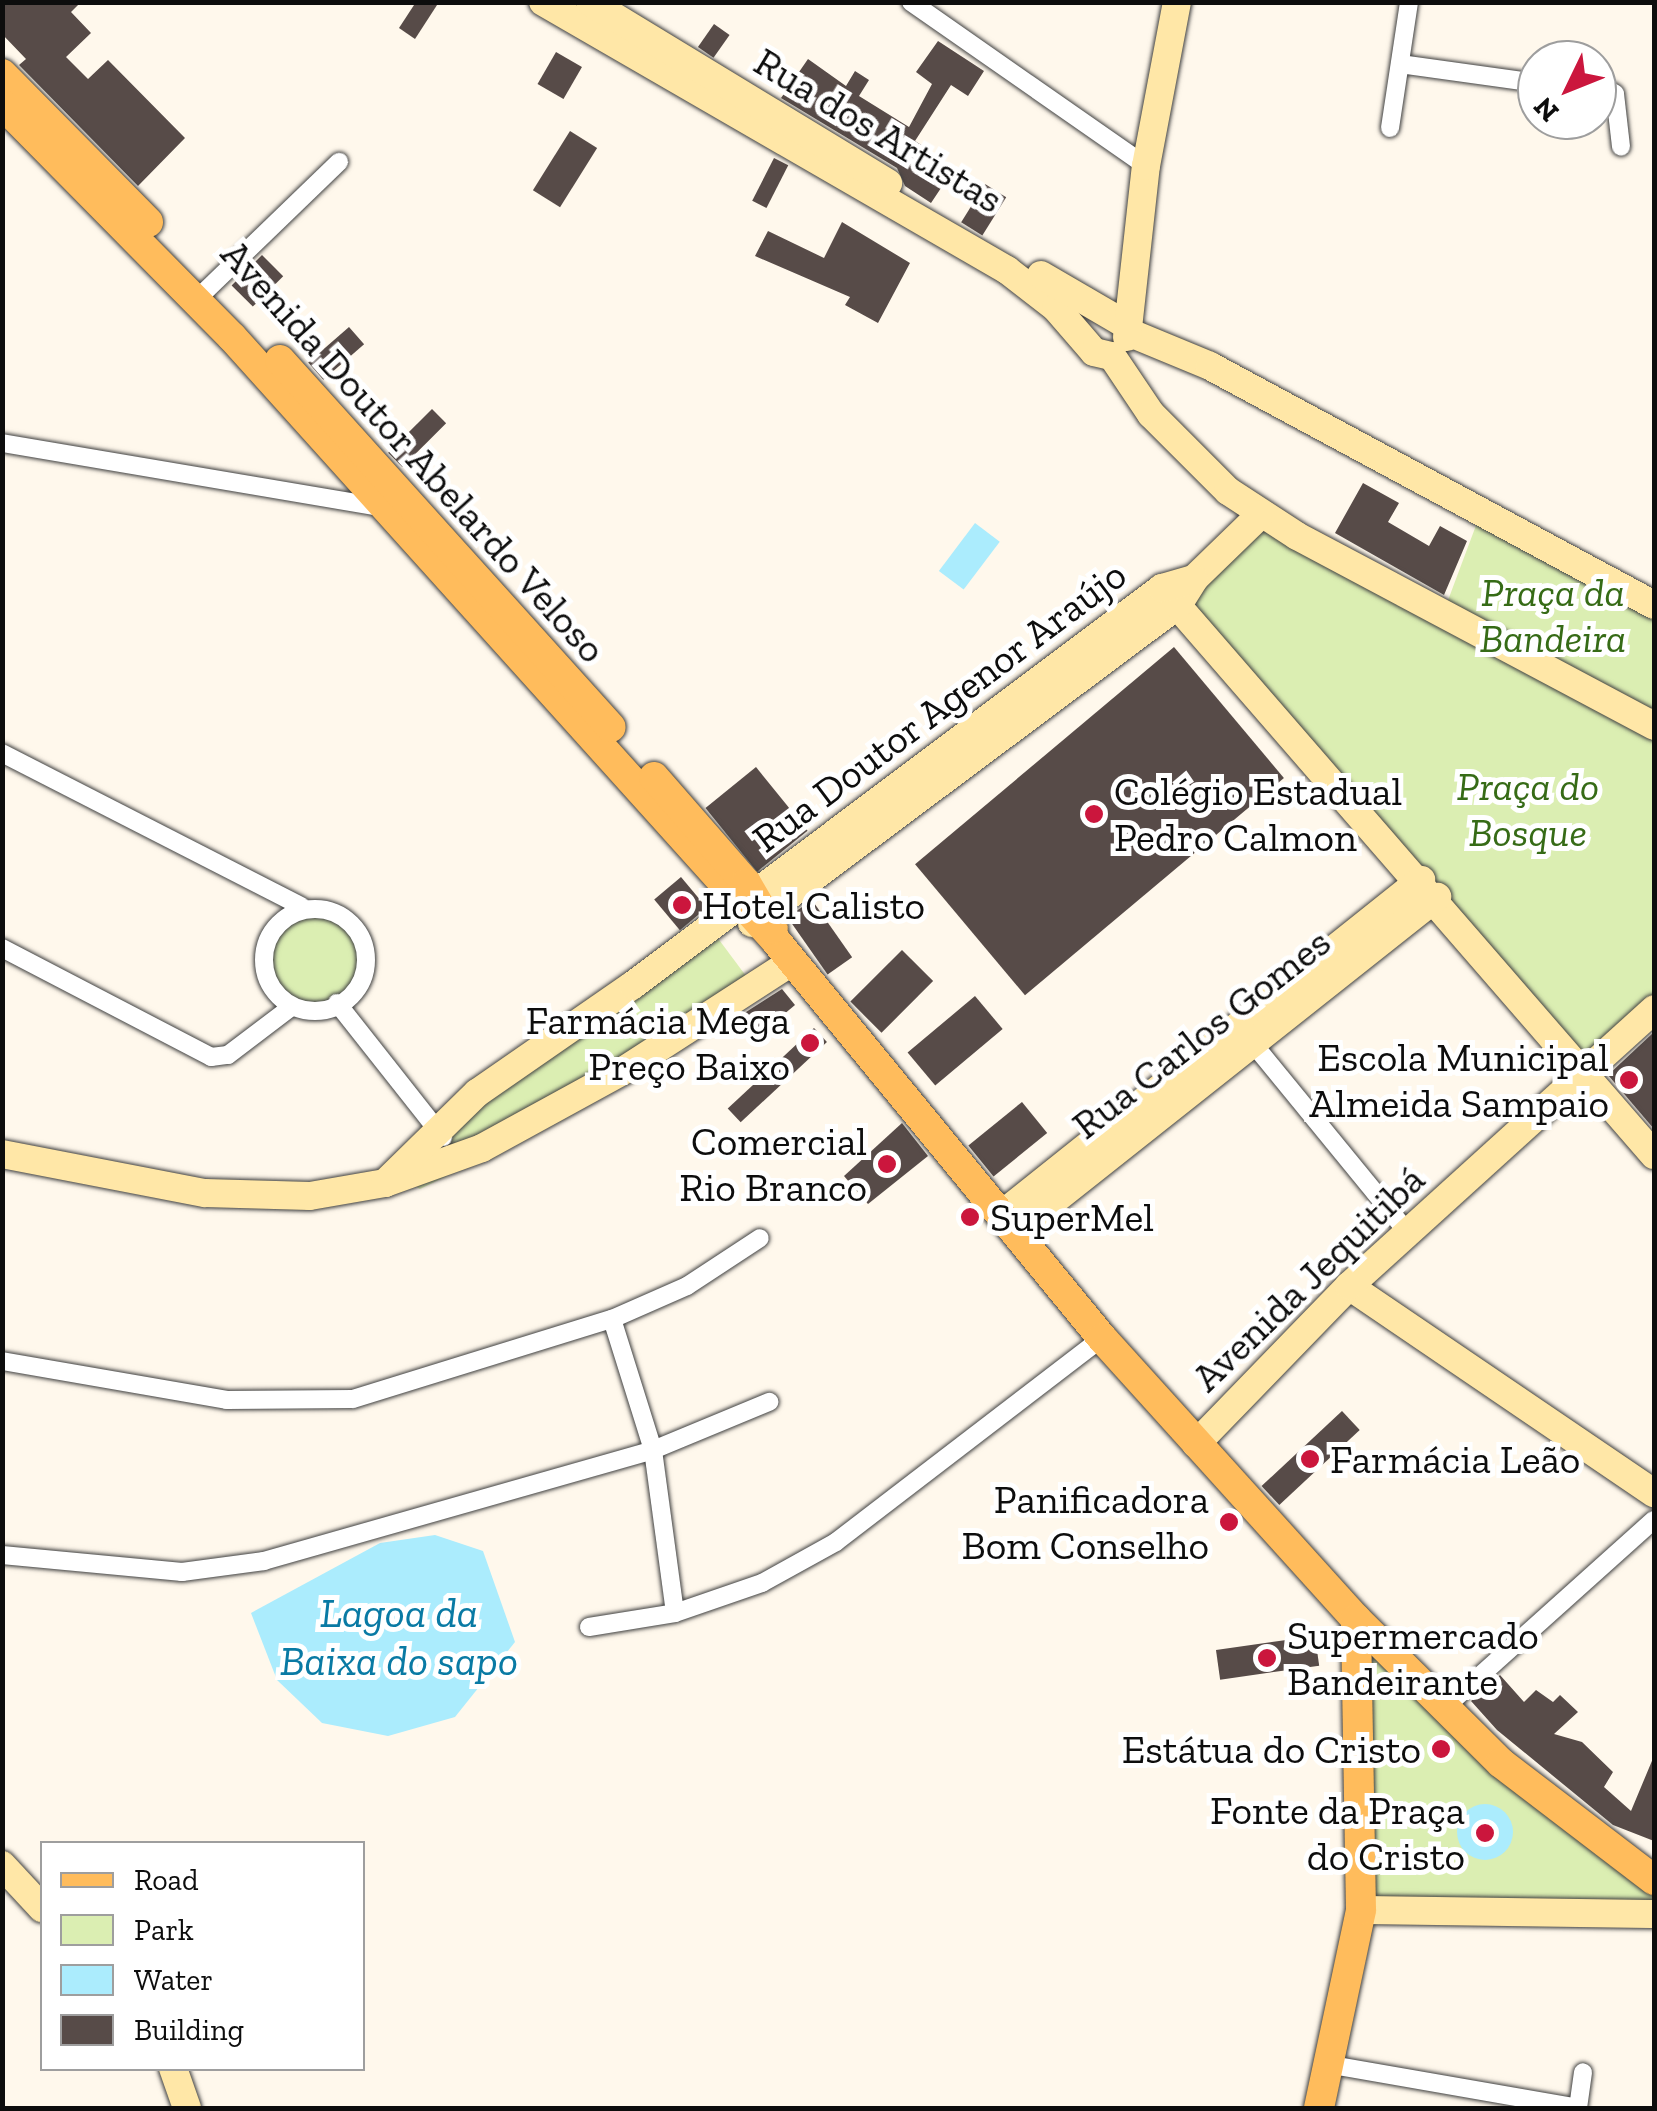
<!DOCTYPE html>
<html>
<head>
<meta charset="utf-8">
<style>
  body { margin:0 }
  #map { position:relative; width:1657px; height:2111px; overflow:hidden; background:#fff8ec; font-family:"Zilla Slab",serif }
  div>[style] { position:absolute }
  .green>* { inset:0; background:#dbeeb2 }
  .round { border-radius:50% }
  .water>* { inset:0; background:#abecfd; transform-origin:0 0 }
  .building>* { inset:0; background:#574b48; transform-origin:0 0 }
  .roads { filter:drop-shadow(0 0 2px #404040) drop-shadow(0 0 2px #404040) }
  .street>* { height:18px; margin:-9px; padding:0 9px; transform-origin:9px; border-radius:9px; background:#fff }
  .street>.ring { margin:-9px; padding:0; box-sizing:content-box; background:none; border:18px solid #fff; border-radius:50% }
  .secondary>* { height:28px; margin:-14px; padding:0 14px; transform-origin:14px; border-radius:14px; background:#ffe7a7 }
  .primary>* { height:30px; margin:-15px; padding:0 15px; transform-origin:15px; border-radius:15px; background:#ffbc5c }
  .dots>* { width:28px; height:28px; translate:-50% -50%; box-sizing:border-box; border:5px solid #fff; border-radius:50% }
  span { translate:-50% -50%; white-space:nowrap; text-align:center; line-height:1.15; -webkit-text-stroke:10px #fff; paint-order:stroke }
  .street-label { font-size:40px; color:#0d0d0d }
  .park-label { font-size:40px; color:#366b16; font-style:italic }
  .poi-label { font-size:40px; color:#0d0d0d }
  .left { translate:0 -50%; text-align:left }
  .right { translate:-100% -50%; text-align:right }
  .water-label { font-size:42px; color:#097aa4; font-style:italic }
  .frame { position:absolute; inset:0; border:5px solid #0d0d0d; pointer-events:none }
  .legend { position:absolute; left:40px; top:1841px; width:325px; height:230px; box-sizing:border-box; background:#fff; border:2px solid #9e9e9e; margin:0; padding:12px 18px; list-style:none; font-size:30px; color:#0d0d0d }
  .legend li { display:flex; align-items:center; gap:20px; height:50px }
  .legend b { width:50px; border:2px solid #9e9e9e }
  .north { position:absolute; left:1517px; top:40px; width:100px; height:100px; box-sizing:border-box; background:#fff; border:2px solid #9e9e9e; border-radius:50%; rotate:227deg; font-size:28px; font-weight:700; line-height:40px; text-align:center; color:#0d0d0d }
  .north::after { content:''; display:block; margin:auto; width:35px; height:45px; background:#cb163d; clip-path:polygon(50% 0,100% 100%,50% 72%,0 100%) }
</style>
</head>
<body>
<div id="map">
  <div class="green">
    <i style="clip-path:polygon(1481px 512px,1654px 607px,1654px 1010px,1587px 1074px,1178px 605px,1261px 514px,1444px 611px)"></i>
    <i class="round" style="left:267px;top:911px;width:98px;height:98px"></i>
    <i style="clip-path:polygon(714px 933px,752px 984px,449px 1175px,420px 1189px,393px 1174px,448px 1117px)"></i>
    <i style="clip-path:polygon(1356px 1620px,1654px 1880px,1654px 1914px,1361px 1909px)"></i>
  </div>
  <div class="water">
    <i style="left:975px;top:523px;width:31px;height:60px;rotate:37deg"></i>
    <i style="clip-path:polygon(435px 1535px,483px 1551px,515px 1642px,455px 1717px,388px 1736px,322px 1723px,277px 1680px,251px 1613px,380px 1543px)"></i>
    <i class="round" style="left:1457px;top:1804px;width:56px;height:56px"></i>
  </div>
  <div class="building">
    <i style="clip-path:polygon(2px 2px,81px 2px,71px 12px,91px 33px,66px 57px,88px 79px,108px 60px,185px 138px,138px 186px,19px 65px,26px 59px,2px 34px)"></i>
    <i style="clip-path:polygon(416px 2px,439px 2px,415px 39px,399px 28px)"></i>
    <i style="left:714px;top:24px;width:19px;height:28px;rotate:35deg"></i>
    <i style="clip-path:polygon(938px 41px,984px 71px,968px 96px,951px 85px,915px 141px,923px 146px,913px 161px,945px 182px,931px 203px,905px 186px,897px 168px,781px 98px,808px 59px,846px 86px,855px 71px,869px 80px,859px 96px,909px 127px,932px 84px,916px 72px)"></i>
    <i style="left:556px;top:52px;width:30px;height:37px;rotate:30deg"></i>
    <i style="left:570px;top:131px;width:32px;height:70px;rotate:32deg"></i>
    <i style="left:774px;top:158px;width:16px;height:48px;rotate:27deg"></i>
    <i style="left:985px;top:184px;width:25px;height:45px;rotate:32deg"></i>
    <i style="clip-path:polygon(842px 222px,910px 263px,878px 323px,845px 305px,850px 297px,755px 256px,768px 231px,824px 258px)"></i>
    <i style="left:262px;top:255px;width:30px;height:43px;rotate:45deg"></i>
    <i style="left:349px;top:327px;width:23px;height:54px;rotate:49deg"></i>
    <i style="left:432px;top:409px;width:20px;height:62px;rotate:45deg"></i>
    <i style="clip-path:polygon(1363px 483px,1399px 503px,1388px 522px,1429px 546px,1440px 526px,1467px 541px,1444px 595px,1335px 533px)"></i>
    <i style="left:1174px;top:647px;width:171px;height:338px;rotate:50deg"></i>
    <i style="left:756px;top:767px;width:82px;height:65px;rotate:51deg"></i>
    <i style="left:681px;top:877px;width:40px;height:35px;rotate:50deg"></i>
    <i style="left:812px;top:900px;width:70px;height:30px;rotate:55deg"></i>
    <i style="left:902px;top:950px;width:44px;height:73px;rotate:45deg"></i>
    <i style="clip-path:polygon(782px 989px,795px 1005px,752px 1041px,735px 1019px)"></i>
    <i style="left:975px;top:996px;width:43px;height:88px;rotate:50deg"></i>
    <i style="left:814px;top:1028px;width:19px;height:118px;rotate:47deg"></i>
    <i style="clip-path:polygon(1654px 1032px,1654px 1129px,1608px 1075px)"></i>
    <i style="left:1022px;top:1102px;width:40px;height:69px;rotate:51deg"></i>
    <i style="clip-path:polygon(902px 1123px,928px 1156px,868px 1204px,844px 1176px)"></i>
    <i style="left:1342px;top:1411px;width:26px;height:110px;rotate:47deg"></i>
    <i style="left:1315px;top:1636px;width:30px;height:100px;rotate:82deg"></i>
    <i style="clip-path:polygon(1500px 1675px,1524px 1702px,1536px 1690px,1553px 1702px,1560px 1695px,1578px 1712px,1554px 1734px,1582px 1742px,1613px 1772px,1604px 1787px,1631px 1811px,1654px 1756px,1654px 1841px,1613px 1825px,1497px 1730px,1471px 1701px)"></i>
  </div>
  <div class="roads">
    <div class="street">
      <i style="left:911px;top:2px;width:287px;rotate:34.9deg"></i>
      <i style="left:1400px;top:64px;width:138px;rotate:7.9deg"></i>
      <i style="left:1597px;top:83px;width:21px;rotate:31deg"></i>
      <i style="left:1615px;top:94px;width:53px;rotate:83.5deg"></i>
      <i style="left:1390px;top:128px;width:127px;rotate:-81.4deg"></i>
      <i style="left:196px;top:300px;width:199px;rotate:-44deg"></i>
      <i style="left:2px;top:443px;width:384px;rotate:9.6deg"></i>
      <i style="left:2px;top:753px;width:336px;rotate:27.1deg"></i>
      <i class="ring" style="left:264px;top:909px;width:84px;height:84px"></i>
      <i style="left:2px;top:948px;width:236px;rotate:27.5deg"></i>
      <i style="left:211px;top:1057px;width:17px;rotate:-7deg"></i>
      <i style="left:228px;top:1055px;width:78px;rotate:-37.2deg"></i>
      <i style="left:337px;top:1003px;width:171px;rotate:51.7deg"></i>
      <i style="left:1246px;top:1035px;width:254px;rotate:50.7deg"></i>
      <i style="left:612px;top:1319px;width:137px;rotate:72.6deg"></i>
      <i style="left:653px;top:1450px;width:126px;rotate:-22.5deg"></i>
      <i style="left:2px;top:1361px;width:228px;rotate:9.8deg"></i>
      <i style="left:227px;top:1400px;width:126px;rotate:-0.5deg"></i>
      <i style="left:353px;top:1399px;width:271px;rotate:-17.2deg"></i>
      <i style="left:612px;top:1319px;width:82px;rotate:-23.7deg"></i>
      <i style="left:687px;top:1286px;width:87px;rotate:-33.3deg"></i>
      <i style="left:2px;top:1555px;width:181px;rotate:5.4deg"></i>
      <i style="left:182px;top:1572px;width:83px;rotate:-7.6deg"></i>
      <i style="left:264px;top:1561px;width:405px;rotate:-15.9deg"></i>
      <i style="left:653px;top:1450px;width:164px;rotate:82.3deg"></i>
      <i style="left:675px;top:1613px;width:92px;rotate:-19deg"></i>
      <i style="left:762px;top:1583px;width:85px;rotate:-29deg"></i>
      <i style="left:836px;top:1542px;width:335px;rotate:-37.5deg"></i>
      <i style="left:589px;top:1627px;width:87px;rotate:-9.2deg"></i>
      <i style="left:1443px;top:1709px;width:283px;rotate:-41.9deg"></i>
      <i style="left:1332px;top:2065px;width:250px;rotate:9.9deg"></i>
      <i style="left:1578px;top:2108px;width:36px;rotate:-82deg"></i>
    </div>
    <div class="secondary">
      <i style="left:543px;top:2px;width:536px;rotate:30.01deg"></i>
      <i style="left:1007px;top:270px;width:62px;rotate:37.8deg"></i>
      <i style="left:1056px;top:308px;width:58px;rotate:49.2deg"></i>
      <i style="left:1094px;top:352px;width:18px;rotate:13deg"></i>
      <i style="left:590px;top:2px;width:349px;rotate:31.3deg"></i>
      <i style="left:1041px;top:275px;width:97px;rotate:30.3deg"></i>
      <i style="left:1128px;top:332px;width:89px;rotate:22.5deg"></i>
      <i style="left:1210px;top:366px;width:504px;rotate:28.29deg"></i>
      <i style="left:1127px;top:337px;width:172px;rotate:-83.7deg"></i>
      <i style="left:1146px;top:166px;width:167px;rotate:-79.3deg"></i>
      <i style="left:1112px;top:356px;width:70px;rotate:56.1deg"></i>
      <i style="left:1151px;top:414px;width:109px;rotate:45deg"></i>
      <i style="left:1228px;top:491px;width:82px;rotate:33.1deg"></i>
      <i style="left:1297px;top:536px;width:404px;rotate:28deg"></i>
      <i style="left:1162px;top:588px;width:751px;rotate:49.05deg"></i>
      <i style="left:752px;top:923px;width:532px;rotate:-36.74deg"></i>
      <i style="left:1178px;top:605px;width:31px;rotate:-58deg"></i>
      <i style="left:1194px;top:579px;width:93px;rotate:-44.1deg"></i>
      <i style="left:2px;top:1154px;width:207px;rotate:10.9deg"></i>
      <i style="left:205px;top:1193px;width:105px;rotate:1.6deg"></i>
      <i style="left:310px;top:1196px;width:76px;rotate:-9.8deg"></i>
      <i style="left:385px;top:1183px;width:103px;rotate:-19.8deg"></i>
      <i style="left:482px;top:1148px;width:164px;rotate:-28.7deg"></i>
      <i style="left:626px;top:1069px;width:199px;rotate:-32.9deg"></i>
      <i style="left:385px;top:1183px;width:129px;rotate:-44.4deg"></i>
      <i style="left:477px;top:1093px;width:190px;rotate:-34.7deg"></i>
      <i style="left:633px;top:985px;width:661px;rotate:-36.89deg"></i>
      <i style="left:1162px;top:588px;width:33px;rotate:-16deg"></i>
      <i style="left:1000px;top:1216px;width:539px;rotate:-38.59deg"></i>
      <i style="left:1014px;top:1232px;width:540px;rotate:-38.38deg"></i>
      <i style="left:1349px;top:1286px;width:369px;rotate:34.2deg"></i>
      <i style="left:1196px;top:1444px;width:220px;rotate:-45.9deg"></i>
      <i style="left:1349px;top:1286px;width:412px;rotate:-42.2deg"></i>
      <i style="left:2px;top:1865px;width:59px;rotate:47.1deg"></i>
      <i style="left:1361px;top:1910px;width:293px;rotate:0.8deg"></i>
      <i style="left:173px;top:2068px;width:42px;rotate:70.7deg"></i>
    </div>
    <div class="primary">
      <i style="left:2px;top:74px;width:208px;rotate:45.4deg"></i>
      <i style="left:2px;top:104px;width:327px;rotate:45.4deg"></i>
      <i style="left:232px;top:337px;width:813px;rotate:47.99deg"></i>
      <i style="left:776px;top:941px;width:514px;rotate:50.61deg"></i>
      <i style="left:1102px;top:1338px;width:379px;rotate:47.9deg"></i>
      <i style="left:1356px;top:1619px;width:204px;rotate:44.8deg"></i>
      <i style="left:1501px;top:1763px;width:193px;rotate:37.4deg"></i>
      <i style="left:280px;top:360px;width:494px;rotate:48deg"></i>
      <i style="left:654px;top:777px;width:140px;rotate:49deg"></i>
      <i style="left:746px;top:883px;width:53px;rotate:59.6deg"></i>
      <i style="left:1319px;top:2108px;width:202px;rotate:-78deg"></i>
      <i style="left:1361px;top:1910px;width:291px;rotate:-91deg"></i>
    </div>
  </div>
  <div class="dots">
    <i style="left:1094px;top:814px;background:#cb163d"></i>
    <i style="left:682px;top:905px;background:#cb163d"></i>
    <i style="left:810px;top:1043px;background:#cb163d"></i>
    <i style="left:1629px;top:1080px;background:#cb163d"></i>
    <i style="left:887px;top:1164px;background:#cb163d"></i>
    <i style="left:970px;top:1217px;background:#cb163d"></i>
    <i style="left:1310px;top:1459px;background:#cb163d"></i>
    <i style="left:1229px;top:1522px;background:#cb163d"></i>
    <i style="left:1267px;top:1658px;background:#cb163d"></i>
    <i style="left:1441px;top:1749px;background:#cb163d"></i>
    <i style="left:1485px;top:1833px;background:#cb163d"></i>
  </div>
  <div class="street-label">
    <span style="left:879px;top:130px;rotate:31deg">Rua dos Artistas</span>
    <span style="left:414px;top:451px;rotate:48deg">Avenida Doutor Abelardo Veloso</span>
    <span style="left:939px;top:706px;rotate:-37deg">Rua Doutor Agenor Araújo</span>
    <span style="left:1201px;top:1033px;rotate:-38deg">Rua Carlos Gomes</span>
    <span style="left:1308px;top:1278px;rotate:-44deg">Avenida Jequitibá</span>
  </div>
  <div class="park-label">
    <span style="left:1553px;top:615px">Praça da<br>Bandeira</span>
    <span style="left:1528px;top:809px">Praça do<br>Bosque</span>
  </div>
  <div class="poi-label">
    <span class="left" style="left:1114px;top:814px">Colégio Estadual<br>Pedro Calmon</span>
    <span class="left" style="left:702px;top:905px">Hotel Calisto</span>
    <span class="right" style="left:790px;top:1043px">Farmácia Mega<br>Preço Baixo</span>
    <span class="right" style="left:1609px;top:1080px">Escola Municipal<br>Almeida Sampaio</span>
    <span class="right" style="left:867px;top:1164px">Comercial<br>Rio Branco</span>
    <span class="left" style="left:990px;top:1217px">SuperMel</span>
    <span class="left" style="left:1330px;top:1459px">Farmácia Leão</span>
    <span class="right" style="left:1209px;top:1522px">Panificadora<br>Bom Conselho</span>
    <span class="left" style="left:1287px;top:1658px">Supermercado<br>Bandeirante</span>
    <span class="right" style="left:1421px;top:1749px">Estátua do Cristo</span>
    <span class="right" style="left:1465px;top:1833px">Fonte da Praça<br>do Cristo</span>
  </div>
  <div class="water-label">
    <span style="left:399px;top:1637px">Lagoa da<br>Baixa do sapo</span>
  </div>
  <div class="frame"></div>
  <ul class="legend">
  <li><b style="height:12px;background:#ffbc5c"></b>Road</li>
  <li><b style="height:28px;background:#dbeeb2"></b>Park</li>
  <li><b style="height:28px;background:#abecfd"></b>Water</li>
  <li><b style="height:28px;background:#574b48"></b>Building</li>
  </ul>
  <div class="north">N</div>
</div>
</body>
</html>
